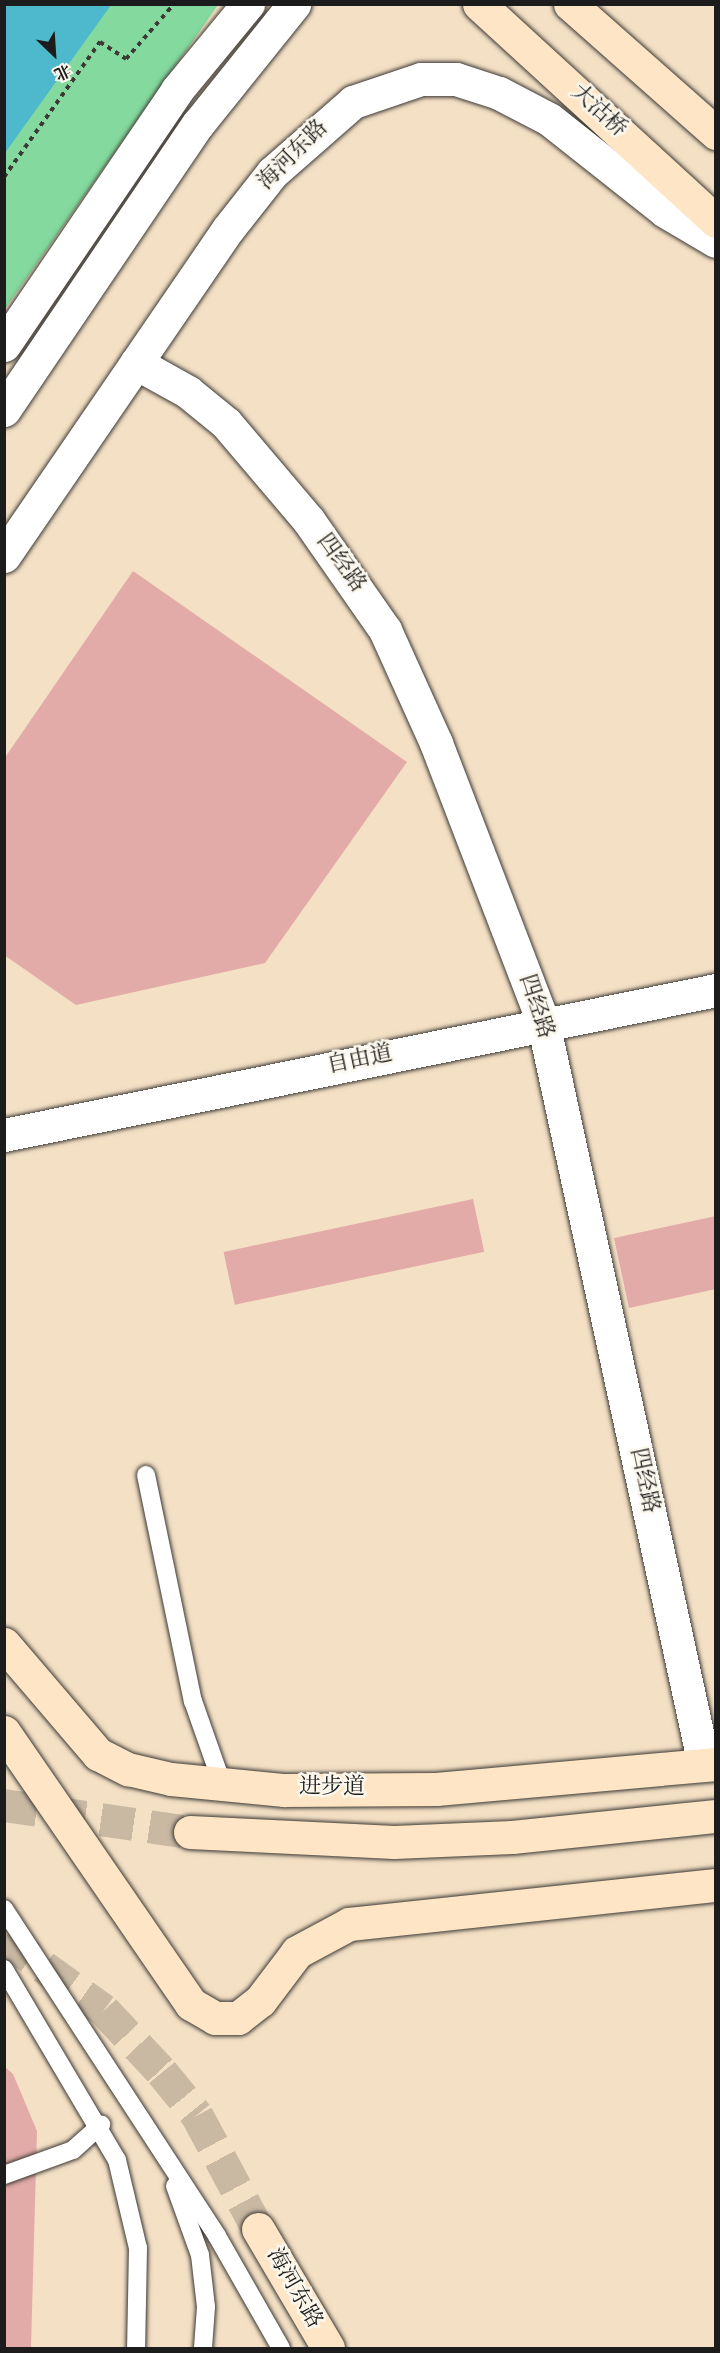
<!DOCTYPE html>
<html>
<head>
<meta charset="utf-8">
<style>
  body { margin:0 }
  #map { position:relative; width:720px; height:2353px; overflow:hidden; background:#f4e0c5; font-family:"Sorts Mill Goudy","Noto Serif SC",serif }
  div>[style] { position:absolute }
  .green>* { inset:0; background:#84da9e }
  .water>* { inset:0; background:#4eb8cc }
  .building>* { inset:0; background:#e3aba8; transform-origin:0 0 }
  .secondary-tunnel>* { height:33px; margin-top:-16.5px; transform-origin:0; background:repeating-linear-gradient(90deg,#c9b9a3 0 33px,transparent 0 49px) }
  .path>* { height:4px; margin-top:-2px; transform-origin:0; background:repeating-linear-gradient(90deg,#3c3935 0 4.5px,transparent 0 9px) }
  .roads { filter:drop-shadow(0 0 2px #3c3935) drop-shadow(0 0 2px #3c3935) }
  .lane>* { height:18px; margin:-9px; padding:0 9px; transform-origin:9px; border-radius:9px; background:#fff }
  .street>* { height:33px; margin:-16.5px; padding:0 16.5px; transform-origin:16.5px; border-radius:16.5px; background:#fff }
  .secondary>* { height:33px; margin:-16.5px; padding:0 16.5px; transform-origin:16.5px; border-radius:16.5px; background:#fde5c5 }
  span { translate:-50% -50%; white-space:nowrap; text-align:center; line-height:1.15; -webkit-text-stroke:5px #fbf7ec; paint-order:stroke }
  .street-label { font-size:22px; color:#1c1c1c }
  .frame { position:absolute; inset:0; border:6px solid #1c1c1c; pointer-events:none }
  .north { position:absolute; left:24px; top:24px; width:60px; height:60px; -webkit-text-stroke:4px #fbf7ec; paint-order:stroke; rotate:155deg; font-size:16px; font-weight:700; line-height:24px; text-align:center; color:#1c1c1c }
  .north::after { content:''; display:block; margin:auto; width:21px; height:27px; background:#1c1c1c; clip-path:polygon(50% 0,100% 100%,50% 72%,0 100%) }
</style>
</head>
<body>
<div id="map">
  <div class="green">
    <i style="clip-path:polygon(5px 5px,218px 5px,5px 309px)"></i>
  </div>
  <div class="water">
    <i style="clip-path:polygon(5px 4px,111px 5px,5px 153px,4px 5px)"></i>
  </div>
  <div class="building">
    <i style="clip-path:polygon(133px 571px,407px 762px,265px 963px,76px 1005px,4px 955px,4px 759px)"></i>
    <i style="left:473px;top:1199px;width:54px;height:255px;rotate:78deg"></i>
    <i style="clip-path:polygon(716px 1216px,716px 1289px,629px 1308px,614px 1238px)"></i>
    <i style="clip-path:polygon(4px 2066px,13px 2074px,37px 2131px,31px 2348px,4px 2348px)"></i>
  </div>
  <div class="secondary-tunnel">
    <i style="left:4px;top:1805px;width:188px;rotate:8.3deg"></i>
    <i style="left:4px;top:1938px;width:123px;rotate:35.8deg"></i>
    <i style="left:104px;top:2010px;width:85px;rotate:46.9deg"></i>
    <i style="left:162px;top:2072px;width:55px;rotate:50.9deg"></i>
    <i style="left:197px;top:2115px;width:129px;rotate:61.8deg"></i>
  </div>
  <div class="path">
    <i style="left:4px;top:177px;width:166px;rotate:-54.6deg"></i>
    <i style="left:100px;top:42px;width:31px;rotate:33deg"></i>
    <i style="left:126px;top:59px;width:73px;rotate:-48.9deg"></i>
  </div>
  <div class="roads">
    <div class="lane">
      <i style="left:146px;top:1475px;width:231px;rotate:78.3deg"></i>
      <i style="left:193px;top:1701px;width:90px;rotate:70.6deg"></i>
      <i style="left:4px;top:1909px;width:390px;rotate:56.9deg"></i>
      <i style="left:217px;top:2236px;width:129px;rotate:60.3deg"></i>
      <i style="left:4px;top:1969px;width:222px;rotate:59.4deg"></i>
      <i style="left:117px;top:2160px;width:90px;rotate:76.6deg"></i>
      <i style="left:138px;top:2248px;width:100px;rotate:91.1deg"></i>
      <i style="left:4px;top:2175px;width:73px;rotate:-19.9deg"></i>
      <i style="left:73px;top:2150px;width:38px;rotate:-42deg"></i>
      <i style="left:175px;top:2186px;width:73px;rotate:70.1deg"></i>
      <i style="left:200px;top:2255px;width:52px;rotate:83.4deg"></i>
      <i style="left:206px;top:2307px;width:41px;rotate:94.2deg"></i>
    </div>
    <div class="street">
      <i style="left:4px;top:345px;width:308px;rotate:-55.8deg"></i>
      <i style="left:177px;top:90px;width:112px;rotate:-50.5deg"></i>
      <i style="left:136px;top:363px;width:60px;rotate:29.1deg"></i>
      <i style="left:188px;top:392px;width:49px;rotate:39.2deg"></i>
      <i style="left:226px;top:423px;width:128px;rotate:49.7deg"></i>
      <i style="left:309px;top:521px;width:133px;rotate:55.1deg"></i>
      <i style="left:385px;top:630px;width:124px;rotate:65.7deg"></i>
      <i style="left:436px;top:743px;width:299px;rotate:69deg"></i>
      <i style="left:543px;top:1022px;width:760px;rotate:77.77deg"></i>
      <i style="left:4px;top:410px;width:346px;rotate:-55.9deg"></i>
      <i style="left:198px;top:124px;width:154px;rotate:-51.3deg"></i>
      <i style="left:4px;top:556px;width:396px;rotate:-55.6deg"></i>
      <i style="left:228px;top:229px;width:71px;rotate:-51.8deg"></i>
      <i style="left:272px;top:173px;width:108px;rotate:-41.2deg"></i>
      <i style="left:353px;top:102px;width:72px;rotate:-18.7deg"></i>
      <i style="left:421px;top:79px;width:35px"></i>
      <i style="left:456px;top:79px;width:45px;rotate:18deg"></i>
      <i style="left:499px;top:93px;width:56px;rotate:27.5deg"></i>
      <i style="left:549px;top:119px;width:148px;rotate:38.4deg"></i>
      <i style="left:665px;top:211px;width:59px;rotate:30.5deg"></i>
      <i style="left:4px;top:1135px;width:727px;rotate:-11.51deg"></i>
    </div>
    <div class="secondary">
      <i style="left:479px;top:4px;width:321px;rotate:42.5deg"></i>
      <i style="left:570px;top:4px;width:195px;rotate:41.5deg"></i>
      <i style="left:4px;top:1644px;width:145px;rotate:49.5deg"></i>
      <i style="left:98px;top:1754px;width:34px;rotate:27deg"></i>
      <i style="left:128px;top:1769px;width:44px;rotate:13.1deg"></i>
      <i style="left:171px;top:1779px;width:114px;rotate:5.6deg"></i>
      <i style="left:284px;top:1790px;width:152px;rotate:-0.4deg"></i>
      <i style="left:436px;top:1789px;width:281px;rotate:-5.1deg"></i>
      <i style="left:4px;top:1732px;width:330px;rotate:55.5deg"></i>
      <i style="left:191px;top:2004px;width:28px;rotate:30deg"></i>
      <i style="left:215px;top:2018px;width:23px"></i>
      <i style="left:238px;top:2018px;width:28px;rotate:-38deg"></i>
      <i style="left:260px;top:2001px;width:61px;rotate:-52.9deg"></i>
      <i style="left:297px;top:1952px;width:59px;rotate:-28.3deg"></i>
      <i style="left:349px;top:1924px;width:369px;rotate:-6.1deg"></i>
      <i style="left:190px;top:1832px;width:204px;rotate:2.8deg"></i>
      <i style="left:394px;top:1842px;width:118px;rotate:-2.4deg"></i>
      <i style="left:512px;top:1837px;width:205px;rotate:-5.9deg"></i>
      <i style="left:258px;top:2229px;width:138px;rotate:59.5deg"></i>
    </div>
  </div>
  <div class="street-label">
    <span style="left:598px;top:112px;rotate:42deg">大沽桥</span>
    <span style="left:294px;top:156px;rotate:-45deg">海河东路</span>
    <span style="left:340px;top:564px;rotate:54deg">四经路</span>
    <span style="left:535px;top:1007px;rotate:72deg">四经路</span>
    <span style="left:360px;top:1061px;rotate:-12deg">自由道</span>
    <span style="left:643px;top:1481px;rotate:78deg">四经路</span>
    <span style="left:332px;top:1789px">进步道</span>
    <span style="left:293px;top:2289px;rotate:60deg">海河东路</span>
  </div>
  <div class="frame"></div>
  <div class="north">北</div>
</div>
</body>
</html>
